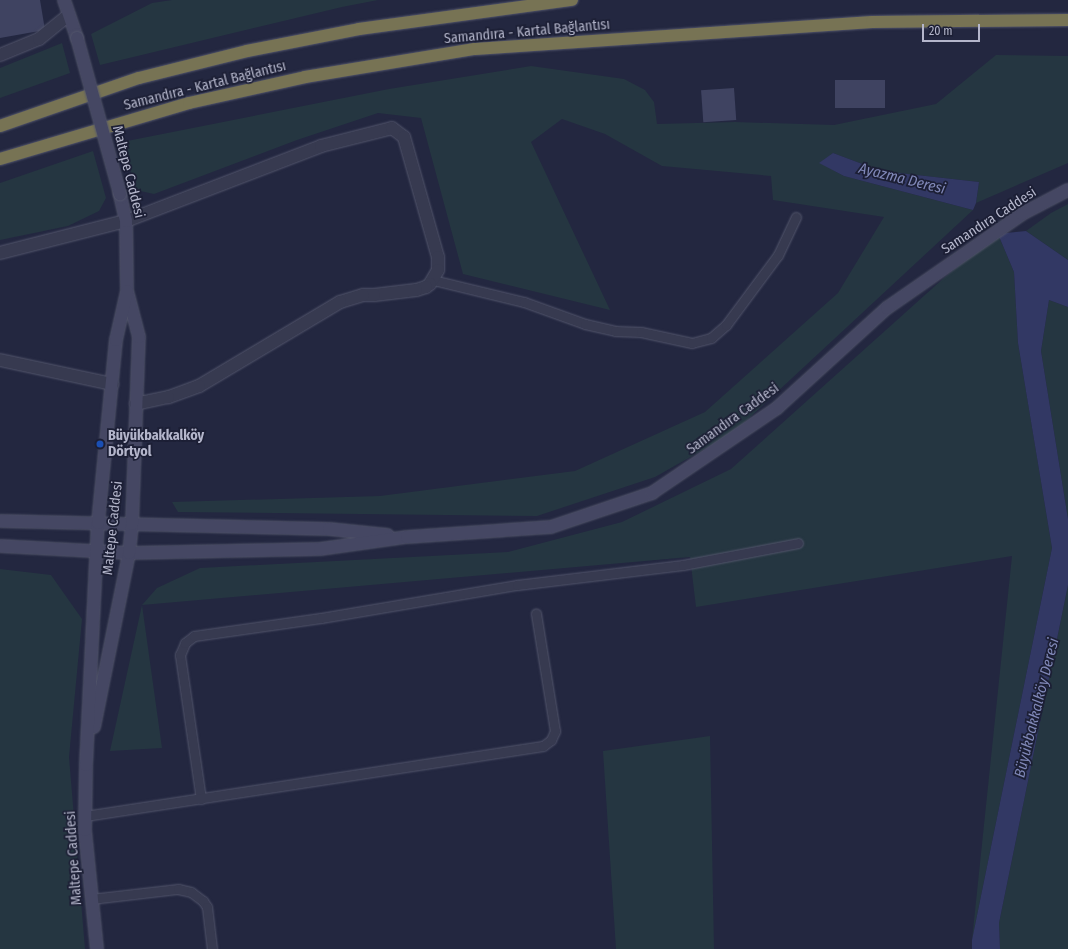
<!DOCTYPE html>
<html>
<head>
<meta charset="utf-8">
<style>
  body { margin:0 }
  #map { position:relative; width:1068px; height:949px; overflow:hidden; background:#232740; font-family:"Fira Sans Condensed",sans-serif }
  div>[style] { position:absolute }
  .green>* { inset:0; background:#253641 }
  .water>* { inset:0; background:#323864 }
  .building>* { inset:0; background:#3f4361; transform-origin:0 0 }
  .roads { filter:drop-shadow(0 0 1px #52556b) drop-shadow(0 0 1px #52556b) }
  .lane>* { height:9px; margin:-4.5px; padding:0 4.5px; transform-origin:4.5px; border-radius:4.5px; background:#373a50 }
  .street>* { height:12px; margin:-6px; padding:0 6px; transform-origin:6px; border-radius:6px; background:#373a50 }
  .secondary>* { height:12px; margin:-6px; padding:0 6px; transform-origin:6px; border-radius:6px; background:#454763 }
  .highway>* { height:12px; margin:-6px; padding:0 6px; transform-origin:6px; border-radius:6px; background:#777354 }
  .bridges { filter:drop-shadow(0 0 1px #52556b) drop-shadow(0 0 1px #52556b) }
  .secondary-bridge>* { height:12px; margin:-6px; padding:0 6px; transform-origin:6px; border-radius:6px; background:#454763 }
  .dots>* { width:11px; height:11px; translate:-50% -50%; box-sizing:border-box; border:2px solid #1c1f35; border-radius:50% }
  span { translate:-50% -50%; white-space:nowrap; text-align:center; line-height:1.15; -webkit-text-stroke:3.5px #1c1f35; paint-order:stroke }
  .street-label { font-size:14px; color:#b4b6cb }
  .poi-label { font-size:14px; color:#b4b6cb; font-weight:700 }
  .left { translate:0 -50%; text-align:left }
  .water-label { font-size:15px; color:#8088b8; font-style:italic }
  .scale { position:absolute; left:922px; top:24px; width:58px; height:18px; box-sizing:border-box; border:2px solid #b4b6cb; border-top:0; padding-left:5px; font-size:12px; line-height:14px; white-space:nowrap; color:#b4b6cb; -webkit-text-stroke:3px #1c1f35; paint-order:stroke }
</style>
</head>
<body>
<div id="map">
  <div class="green">
    <i style="clip-path:polygon(172px 0,378px 0,342px 7px,100px 65px,91px 34px,152px 3px)"></i>
    <i style="clip-path:polygon(62px 43px,70px 73px,0 98px,0 68px)"></i>
    <i style="clip-path:polygon(996px 55px,1068px 56px,1068px 163px,976px 203px,979px 182px,881px 171px,833px 153px,820px 163px,844px 176px,973px 210px,733px 433px,655px 477px,537px 516px,178px 512px,172px 502px,380px 496px,575px 471px,705px 412px,838px 293px,884px 217px,773px 200px,771px 176px,662px 166px,605px 134px,562px 119px,531px 142px,610px 310px,463px 274px,421px 118px,378px 113px,297px 140px,154px 194px,136px 190px,122px 142px,389px 89px,531px 66px,624px 79px,645px 90px,654px 102px,657px 124px,735px 122px,834px 125px,936px 104px)"></i>
    <i style="clip-path:polygon(93px 151px,106px 198px,99px 211px,68px 226px,0 240px,0 183px)"></i>
    <i style="clip-path:polygon(1068px 204px,1068px 260px,1026px 231px,1051px 213px)"></i>
    <i style="clip-path:polygon(998px 234px,1014px 272px,1018px 343px,1052px 548px,972px 940px,1012px 556px,696px 607px,690px 557px,142px 605px,162px 748px,110px 751px,142px 605px,157px 588px,200px 568px,508px 552px,622px 522px,731px 469px,945px 277px)"></i>
    <i style="clip-path:polygon(1049px 300px,1068px 307px,1068px 519px,1041px 351px)"></i>
    <i style="clip-path:polygon(0 569px,51px 575px,82px 619px,69px 757px,85px 949px,0 949px)"></i>
    <i style="clip-path:polygon(1068px 585px,1068px 949px,1000px 949px,999px 923px)"></i>
    <i style="clip-path:polygon(710px 736px,714px 949px,616px 949px,603px 751px)"></i>
  </div>
  <div class="water">
    <i style="clip-path:polygon(833px 153px,881px 171px,979px 182px,976px 203px,973px 210px,844px 176px,819px 163px)"></i>
    <i style="clip-path:polygon(1026px 231px,1068px 260px,1068px 307px,1049px 300px,1041px 351px,1068px 519px,1068px 585px,999px 923px,1000px 949px,972px 949px,972px 940px,1052px 548px,1018px 343px,1014px 272px,998px 234px)"></i>
  </div>
  <div class="building">
    <i style="clip-path:polygon(0 0,40px 0,45px 30px,0 38px)"></i>
    <i style="left:885px;top:80px;width:28px;height:50px;rotate:90deg"></i>
    <i style="left:734px;top:88px;width:32px;height:33px;rotate:86deg"></i>
  </div>
  <div class="roads">
    <div class="lane">
      <i style="left:433px;top:280px;width:94px;rotate:13.6deg"></i>
      <i style="left:524px;top:302px;width:65px;rotate:19.8deg"></i>
      <i style="left:585px;top:324px;width:31px;rotate:13deg"></i>
      <i style="left:615px;top:331px;width:26px;rotate:2deg"></i>
      <i style="left:641px;top:332px;width:52px;rotate:12.2deg"></i>
      <i style="left:692px;top:343px;width:20px;rotate:-15deg"></i>
      <i style="left:711px;top:338px;width:20px;rotate:-41deg"></i>
      <i style="left:726px;top:325px;width:87px;rotate:-53.4deg"></i>
      <i style="left:778px;top:255px;width:42px;rotate:-64.7deg"></i>
      <i style="left:201px;top:799px;width:146px;rotate:-98.3deg"></i>
      <i style="left:180px;top:655px;width:13px;rotate:-67deg"></i>
      <i style="left:185px;top:643px;width:11px;rotate:-38deg"></i>
      <i style="left:194px;top:636px;width:128px;rotate:-8.1deg"></i>
      <i style="left:321px;top:618px;width:199px;rotate:-9.6deg"></i>
      <i style="left:517px;top:585px;width:167px;rotate:-6.9deg"></i>
      <i style="left:683px;top:565px;width:117px;rotate:-10.8deg"></i>
      <i style="left:85px;top:816px;width:463px;rotate:-8.7deg"></i>
      <i style="left:543px;top:746px;width:10px;rotate:-37deg"></i>
      <i style="left:551px;top:740px;width:10px;rotate:-66deg"></i>
      <i style="left:555px;top:731px;width:119px;rotate:-99.2deg"></i>
      <i style="left:91px;top:899px;width:88px;rotate:-6.6deg"></i>
      <i style="left:178px;top:889px;width:13px;rotate:13deg"></i>
      <i style="left:191px;top:892px;width:15px;rotate:37deg"></i>
      <i style="left:203px;top:901px;width:7px;rotate:56deg"></i>
      <i style="left:207px;top:907px;width:42px;rotate:83.2deg"></i>
    </div>
    <div class="street">
      <i style="left:0;top:55px;width:42px;rotate:-22.3deg"></i>
      <i style="left:39px;top:39px;width:38px;rotate:-39deg"></i>
      <i style="left:0;top:253px;width:130px;rotate:-14.3deg"></i>
      <i style="left:126px;top:221px;width:209px;rotate:-21deg"></i>
      <i style="left:321px;top:146px;width:73px;rotate:-14.2deg"></i>
      <i style="left:392px;top:128px;width:15px;rotate:37deg"></i>
      <i style="left:404px;top:137px;width:125px;rotate:74.2deg"></i>
      <i style="left:438px;top:257px;width:13px;rotate:90deg"></i>
      <i style="left:438px;top:270px;width:16px;rotate:120deg"></i>
      <i style="left:430px;top:284px;width:5px;rotate:143deg"></i>
      <i style="left:426px;top:287px;width:10px;rotate:163deg"></i>
      <i style="left:416px;top:290px;width:42px;rotate:173.2deg"></i>
      <i style="left:374px;top:295px;width:11px;rotate:180deg"></i>
      <i style="left:363px;top:295px;width:24px;rotate:163deg"></i>
      <i style="left:340px;top:302px;width:164px;rotate:149.2deg"></i>
      <i style="left:199px;top:386px;width:33px;rotate:160deg"></i>
      <i style="left:168px;top:397px;width:33px;rotate:168deg"></i>
      <i style="left:0;top:360px;width:115px;rotate:12.1deg"></i>
    </div>
    <div class="secondary">
      <i style="left:64px;top:0;width:40px;rotate:71.1deg"></i>
      <i style="left:0;top:521px;width:329px;rotate:1.4deg"></i>
      <i style="left:329px;top:529px;width:59px;rotate:5.8deg"></i>
      <i style="left:0;top:546px;width:129px;rotate:3.1deg"></i>
      <i style="left:129px;top:553px;width:191px;rotate:-1.2deg"></i>
      <i style="left:320px;top:549px;width:88px;rotate:-7.9deg"></i>
      <i style="left:407px;top:537px;width:144px;rotate:-4deg"></i>
      <i style="left:551px;top:527px;width:107px;rotate:-18.6deg"></i>
      <i style="left:652px;top:493px;width:151px;rotate:-34.2deg"></i>
      <i style="left:777px;top:408px;width:149px;rotate:-42.3deg"></i>
      <i style="left:887px;top:308px;width:165px;rotate:-34.8deg"></i>
      <i style="left:1022px;top:214px;width:52px;rotate:-27.6deg"></i>
      <i style="left:94px;top:727px;width:177px;rotate:-78.6deg"></i>
      <i style="left:129px;top:553px;width:29px;rotate:-84deg"></i>
      <i style="left:132px;top:524px;width:187px;rotate:-87.9deg"></i>
      <i style="left:139px;top:337px;width:48px;rotate:-104.6deg"></i>
      <i style="left:127px;top:291px;width:70px;rotate:-90.8deg"></i>
      <i style="left:126px;top:221px;width:28px;rotate:-103deg"></i>
      <i style="left:97px;top:949px;width:120px;rotate:-95.8deg"></i>
      <i style="left:85px;top:830px;width:65px;rotate:-89.1deg"></i>
      <i style="left:86px;top:765px;width:242px;rotate:-87.2deg"></i>
      <i style="left:98px;top:523px;width:184px;rotate:-84.4deg"></i>
      <i style="left:116px;top:340px;width:50px;rotate:-77.3deg"></i>
    </div>
    <div class="highway">
      <i style="left:0;top:126px;width:147px;rotate:-19.1deg"></i>
      <i style="left:139px;top:78px;width:111px;rotate:-14deg"></i>
      <i style="left:247px;top:51px;width:114px;rotate:-11.1deg"></i>
      <i style="left:359px;top:29px;width:215px;rotate:-7.8deg"></i>
      <i style="left:0;top:159px;width:197px;rotate:-16.5deg"></i>
      <i style="left:189px;top:103px;width:119px;rotate:-12.6deg"></i>
      <i style="left:305px;top:77px;width:172px;rotate:-9.4deg"></i>
      <i style="left:475px;top:49px;width:398px;rotate:-3.9deg"></i>
      <i style="left:872px;top:22px;width:196px;rotate:-0.6deg"></i>
    </div>
  </div>
  <div class="bridges">
    <div class="secondary-bridge">
      <i style="left:77px;top:38px;width:162px;rotate:74.6deg"></i>
    </div>
  </div>
  <div class="dots">
    <i style="left:100px;top:444px;background:#1a4fb4"></i>
  </div>
  <div class="street-label">
    <span style="left:527px;top:32px;rotate:-5deg">Samandıra - Kartal Bağlantısı</span>
    <span style="left:205px;top:86px;rotate:-14deg">Samandıra - Kartal Bağlantısı</span>
    <span style="left:128px;top:172px;rotate:76deg">Maltepe Caddesi</span>
    <span style="left:989px;top:221px;rotate:-33deg">Samandıra Caddesi</span>
    <span style="left:733px;top:419px;rotate:-36deg">Samandıra Caddesi</span>
    <span style="left:113px;top:528px;rotate:-84deg">Maltepe Caddesi</span>
    <span style="left:74px;top:858px;rotate:-94deg">Maltepe Caddesi</span>
  </div>
  <div class="poi-label">
    <span class="left" style="left:108px;top:444px">Büyükbakkalköy<br>Dörtyol</span>
  </div>
  <div class="water-label">
    <span style="left:902px;top:179px;rotate:14deg">Ayazma Deresi</span>
    <span style="left:1037px;top:708px;rotate:-76deg">Büyükbakkalköy Deresi</span>
  </div>
  <div class="scale">20 m</div>
</div>
</body>
</html>
